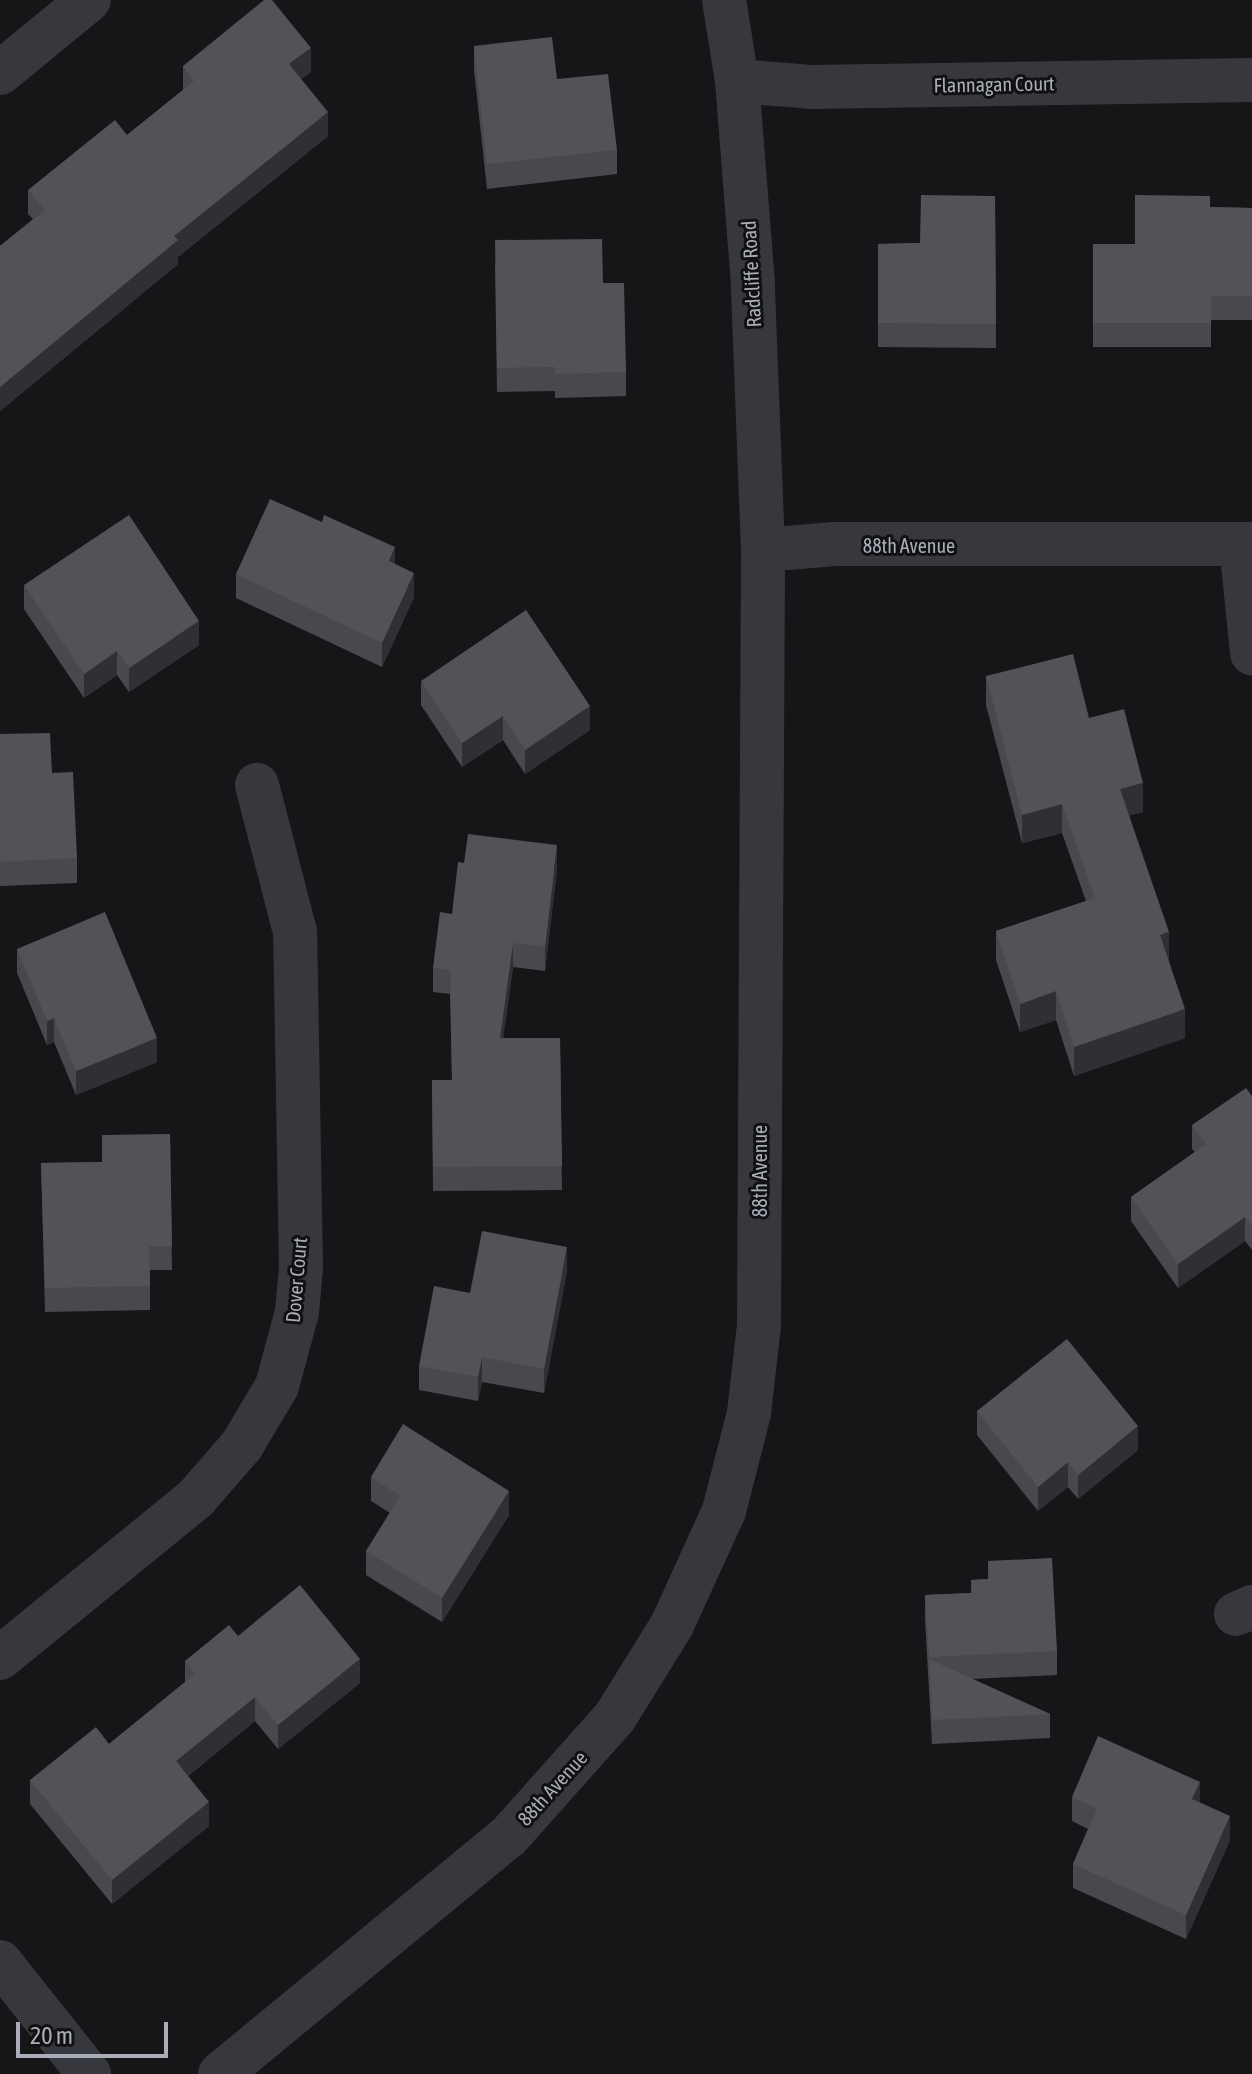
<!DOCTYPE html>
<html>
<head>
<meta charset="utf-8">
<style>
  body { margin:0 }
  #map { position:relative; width:1252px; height:2074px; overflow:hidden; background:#161618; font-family:"Asap Condensed",sans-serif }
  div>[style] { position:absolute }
  .street>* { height:44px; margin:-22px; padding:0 22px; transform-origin:22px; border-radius:22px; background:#37383d }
  .wall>* { inset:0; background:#47494d }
  .shaded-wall>* { inset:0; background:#2f3033 }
  .building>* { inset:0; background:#525359 }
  span { translate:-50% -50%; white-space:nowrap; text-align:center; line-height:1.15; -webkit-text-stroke:6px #111113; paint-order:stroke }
  .street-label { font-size:20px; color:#a8adb8 }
  .scale { position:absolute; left:16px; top:2022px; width:152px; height:36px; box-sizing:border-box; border:4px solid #a8adb8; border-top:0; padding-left:10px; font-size:24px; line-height:28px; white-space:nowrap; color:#a8adb8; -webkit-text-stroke:6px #111113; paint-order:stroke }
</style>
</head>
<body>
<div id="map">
  <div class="street">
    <i style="left:0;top:73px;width:115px;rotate:-39.4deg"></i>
    <i style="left:737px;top:81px;width:74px;rotate:4.6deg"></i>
    <i style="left:811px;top:87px;width:441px;rotate:-0.9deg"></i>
    <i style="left:1241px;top:544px;width:110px;rotate:84.2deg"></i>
    <i style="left:763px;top:550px;width:72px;rotate:-4.8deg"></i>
    <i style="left:835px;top:544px;width:417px"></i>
    <i style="left:1236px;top:1614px;width:17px;rotate:-24deg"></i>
    <i style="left:0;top:1658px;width:253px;rotate:-39.2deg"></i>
    <i style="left:196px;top:1498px;width:70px;rotate:-49deg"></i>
    <i style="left:242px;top:1445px;width:69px;rotate:-59.3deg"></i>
    <i style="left:277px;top:1386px;width:77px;rotate:-74.9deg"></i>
    <i style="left:297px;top:1312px;width:44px;rotate:-84.8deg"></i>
    <i style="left:301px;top:1268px;width:336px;rotate:-91deg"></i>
    <i style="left:295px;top:932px;width:152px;rotate:-104.5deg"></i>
    <i style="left:0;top:1962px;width:143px;rotate:51.5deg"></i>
    <i style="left:220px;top:2074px;width:373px;rotate:-39.5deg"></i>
    <i style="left:508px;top:1837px;width:161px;rotate:-48.3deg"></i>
    <i style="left:615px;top:1717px;width:108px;rotate:-58.2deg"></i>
    <i style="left:672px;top:1625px;width:125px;rotate:-65.5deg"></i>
    <i style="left:724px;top:1511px;width:101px;rotate:-75.7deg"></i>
    <i style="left:749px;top:1413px;width:89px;rotate:-83.5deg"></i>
    <i style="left:759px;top:1325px;width:775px;rotate:-89.7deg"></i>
    <i style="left:763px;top:550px;width:266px;rotate:-92.2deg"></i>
    <i style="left:753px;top:284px;width:204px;rotate:-94.5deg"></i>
    <i style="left:737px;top:81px;width:82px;rotate:-99.1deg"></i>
  </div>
  <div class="wall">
    <i style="clip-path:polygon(474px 46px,557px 79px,617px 150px,617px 174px,487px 189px,474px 70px)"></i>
    <i style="clip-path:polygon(183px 66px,311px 72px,301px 79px,328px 136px,178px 257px,178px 264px,0 411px,0 246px,33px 219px,28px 214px,28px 190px,127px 135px,183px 90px)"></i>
    <i style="clip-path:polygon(995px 196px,996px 348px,878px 347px,878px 244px,920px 243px)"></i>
    <i style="clip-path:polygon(1210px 207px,1252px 208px,1252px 320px,1211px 320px,1211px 347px,1093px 347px,1093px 244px,1135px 244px)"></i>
    <i style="clip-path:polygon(495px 264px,603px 283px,626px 372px,626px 396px,555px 398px,555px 391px,497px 392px)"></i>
    <i style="clip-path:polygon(395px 564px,414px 597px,382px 667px,236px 598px,236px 574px)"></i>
    <i style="clip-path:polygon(24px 585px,199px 645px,129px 692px,117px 675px,84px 698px,24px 609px)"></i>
    <i style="clip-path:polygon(986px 676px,1089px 718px,1143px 812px,1129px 815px,1169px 961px,1185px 1038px,1074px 1076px,1056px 1020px,1020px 1032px,996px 960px,996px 931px,1086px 901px,1062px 833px,1022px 843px,986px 705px)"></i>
    <i style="clip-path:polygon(421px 681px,590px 730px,525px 774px,503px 740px,462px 767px,421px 705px)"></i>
    <i style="clip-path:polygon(0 734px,52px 773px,77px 858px,77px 883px,0 886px)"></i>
    <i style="clip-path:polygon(557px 869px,545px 971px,513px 967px,503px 1038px,560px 1038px,562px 1190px,433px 1191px,432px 1080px,452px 1080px,450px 994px,433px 992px,433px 968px,452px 914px)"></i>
    <i style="clip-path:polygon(17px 949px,157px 1062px,76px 1095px,54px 1042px,47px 1045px,17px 973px)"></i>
    <i style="clip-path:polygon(1252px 1096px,1252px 1250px,1245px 1241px,1178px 1288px,1131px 1221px,1131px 1197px,1195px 1152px,1192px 1149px,1192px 1125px)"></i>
    <i style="clip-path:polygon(170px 1134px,172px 1270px,150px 1270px,150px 1310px,45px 1312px,41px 1163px,102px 1162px)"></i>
    <i style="clip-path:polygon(567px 1271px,544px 1393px,482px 1382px,478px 1401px,419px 1390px,419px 1366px,470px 1293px)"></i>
    <i style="clip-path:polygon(977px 1411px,1138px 1450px,1078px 1499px,1068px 1487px,1038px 1511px,977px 1435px)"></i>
    <i style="clip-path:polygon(371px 1477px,509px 1515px,442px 1622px,366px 1575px,366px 1551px,390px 1513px,371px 1501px)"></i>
    <i style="clip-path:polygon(988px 1561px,1057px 1651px,1057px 1675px,972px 1679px,1050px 1714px,1050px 1738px,932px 1744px,925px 1619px,925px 1595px,971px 1593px,971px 1580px,988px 1579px)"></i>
    <i style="clip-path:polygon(238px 1636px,360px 1683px,278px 1749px,255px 1721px,188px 1776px,209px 1826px,112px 1904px,30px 1804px,30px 1780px,109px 1744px,185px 1682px,185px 1661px)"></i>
    <i style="clip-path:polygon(1072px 1797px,1230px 1840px,1186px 1939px,1073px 1888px,1073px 1864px,1088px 1829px,1072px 1821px)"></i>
  </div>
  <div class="shaded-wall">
    <i style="clip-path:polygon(311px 48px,311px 72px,289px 88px,289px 64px)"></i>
    <i style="clip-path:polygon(328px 112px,328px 136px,178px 257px,178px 264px,0 411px,0 387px,174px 236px)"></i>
    <i style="clip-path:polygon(395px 547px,395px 571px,389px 561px)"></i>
    <i style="clip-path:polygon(414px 573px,414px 597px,382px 667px,382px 643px)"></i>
    <i style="clip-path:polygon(199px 621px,199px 645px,129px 692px,129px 668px)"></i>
    <i style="clip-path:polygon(117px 651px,117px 675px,84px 698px,84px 674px)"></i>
    <i style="clip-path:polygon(590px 706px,590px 730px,525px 774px,525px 750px)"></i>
    <i style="clip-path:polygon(503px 716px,503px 740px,462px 767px,462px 743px)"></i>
    <i style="clip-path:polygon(1143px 783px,1143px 812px,1120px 818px,1120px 789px)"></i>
    <i style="clip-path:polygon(1062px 804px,1062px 833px,1022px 843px,1022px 815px)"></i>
    <i style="clip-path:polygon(557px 845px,557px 869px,545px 971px,545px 947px)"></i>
    <i style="clip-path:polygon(1169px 932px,1169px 961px,1160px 964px,1160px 935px)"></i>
    <i style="clip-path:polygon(513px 943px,513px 967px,500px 1062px,500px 1038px)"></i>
    <i style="clip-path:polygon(1056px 991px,1056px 1020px,1020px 1032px,1020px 1004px)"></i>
    <i style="clip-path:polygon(1185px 1009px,1185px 1038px,1074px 1076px,1074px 1047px)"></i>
    <i style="clip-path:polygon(54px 1018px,54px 1042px,47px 1045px,47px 1021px)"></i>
    <i style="clip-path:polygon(157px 1038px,157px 1062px,76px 1095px,76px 1071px)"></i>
    <i style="clip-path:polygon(1245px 1217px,1245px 1241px,1178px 1288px,1178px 1264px)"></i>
    <i style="clip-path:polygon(567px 1247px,567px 1271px,544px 1393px,544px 1369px)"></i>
    <i style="clip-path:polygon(482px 1357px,482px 1382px,478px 1401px,478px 1377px)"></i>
    <i style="clip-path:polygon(1138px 1426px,1138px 1450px,1078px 1499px,1078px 1475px)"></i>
    <i style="clip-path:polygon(1068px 1462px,1068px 1487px,1038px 1511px,1038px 1487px)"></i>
    <i style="clip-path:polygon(509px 1491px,509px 1515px,442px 1622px,442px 1598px)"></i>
    <i style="clip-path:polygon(360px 1659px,360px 1683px,278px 1749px,278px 1725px)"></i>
    <i style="clip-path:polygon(255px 1697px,255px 1721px,176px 1785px,176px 1761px)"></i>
    <i style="clip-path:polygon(1200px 1782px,1200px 1806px,1192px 1799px)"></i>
    <i style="clip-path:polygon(209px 1802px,209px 1826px,112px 1904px,112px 1880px)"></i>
    <i style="clip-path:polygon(1230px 1816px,1230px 1840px,1186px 1939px,1186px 1915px)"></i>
  </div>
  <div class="building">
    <i style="clip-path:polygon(264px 0,272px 0,311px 48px,289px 64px,328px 112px,174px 236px,178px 240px,0 387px,0 246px,45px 210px,28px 190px,115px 120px,127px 135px,194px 81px,183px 66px)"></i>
    <i style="clip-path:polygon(552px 37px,557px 79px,608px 74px,617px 150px,487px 164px,474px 46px)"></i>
    <i style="clip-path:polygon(921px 195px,995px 196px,996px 324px,878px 323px,878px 244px,920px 243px)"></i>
    <i style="clip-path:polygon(1135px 195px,1210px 196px,1210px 207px,1252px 208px,1252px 296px,1211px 296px,1211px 323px,1093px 323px,1093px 244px,1135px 244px)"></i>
    <i style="clip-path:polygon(602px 239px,603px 283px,624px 283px,626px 372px,555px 374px,555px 367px,497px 368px,495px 240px)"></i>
    <i style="clip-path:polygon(270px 499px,322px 522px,324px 515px,395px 547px,389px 561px,414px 573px,382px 643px,236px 574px)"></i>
    <i style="clip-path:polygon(129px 515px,199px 621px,129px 668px,117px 651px,84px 674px,24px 585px)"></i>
    <i style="clip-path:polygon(526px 610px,590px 706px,525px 750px,503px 716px,462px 743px,421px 681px)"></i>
    <i style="clip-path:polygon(1073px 654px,1089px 718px,1124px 709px,1143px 783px,1120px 789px,1169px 932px,1160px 935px,1185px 1009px,1074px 1047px,1056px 991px,1020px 1004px,996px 931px,1095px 898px,1062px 804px,1022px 815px,986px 676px)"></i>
    <i style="clip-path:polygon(50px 733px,52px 773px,73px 772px,77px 858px,0 862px,0 734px)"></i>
    <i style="clip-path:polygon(468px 834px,557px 845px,545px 947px,513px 943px,500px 1038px,560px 1038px,562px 1166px,433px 1167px,432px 1080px,452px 1080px,450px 970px,433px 968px,440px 912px,452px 914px,458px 862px,464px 863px)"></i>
    <i style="clip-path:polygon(105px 912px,157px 1038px,76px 1071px,54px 1018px,47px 1021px,17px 949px)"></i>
    <i style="clip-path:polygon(1246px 1088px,1252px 1096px,1252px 1226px,1245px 1217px,1178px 1264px,1131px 1197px,1206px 1144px,1192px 1125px)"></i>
    <i style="clip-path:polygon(170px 1134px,172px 1246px,149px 1246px,150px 1286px,45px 1288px,41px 1163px,102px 1162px,102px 1135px)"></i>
    <i style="clip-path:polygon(482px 1231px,567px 1247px,544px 1369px,482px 1357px,478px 1377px,419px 1366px,434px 1286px,470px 1293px)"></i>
    <i style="clip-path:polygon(1067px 1339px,1138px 1426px,1078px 1475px,1068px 1462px,1038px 1487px,977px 1411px)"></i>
    <i style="clip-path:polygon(403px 1424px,509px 1491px,442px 1598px,366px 1551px,400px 1496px,371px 1477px)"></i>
    <i style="clip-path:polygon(1052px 1558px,1057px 1651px,929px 1657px,925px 1595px,972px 1593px,971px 1580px,989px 1579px,988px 1561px)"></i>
    <i style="clip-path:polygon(300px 1585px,360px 1659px,278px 1725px,255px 1697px,176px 1761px,209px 1802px,112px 1880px,30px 1780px,96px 1727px,109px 1744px,195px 1674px,185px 1661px,229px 1625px,238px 1636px)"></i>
    <i style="clip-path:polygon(929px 1659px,1050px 1714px,932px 1720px)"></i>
    <i style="clip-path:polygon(1098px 1736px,1200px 1782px,1192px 1799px,1230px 1816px,1186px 1915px,1073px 1864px,1097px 1809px,1072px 1797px)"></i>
  </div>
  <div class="street-label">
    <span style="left:994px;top:84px;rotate:-1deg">Flannagan Court</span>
    <span style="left:751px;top:274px;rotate:-93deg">Radcliffe Road</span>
    <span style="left:909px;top:545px">88th Avenue</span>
    <span style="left:759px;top:1171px;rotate:-90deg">88th Avenue</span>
    <span style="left:296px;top:1280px;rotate:-85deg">Dover Court</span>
    <span style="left:552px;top:1788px;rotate:-48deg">88th Avenue</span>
  </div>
  <div class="scale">20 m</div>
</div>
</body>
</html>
